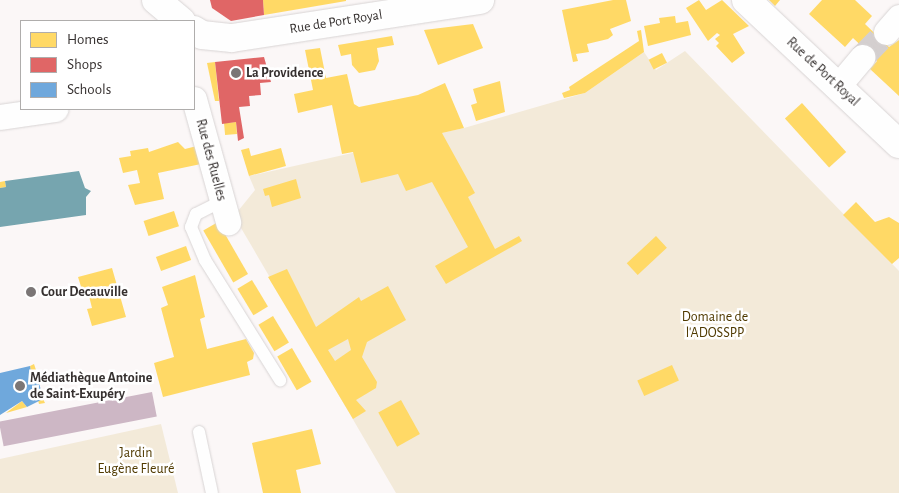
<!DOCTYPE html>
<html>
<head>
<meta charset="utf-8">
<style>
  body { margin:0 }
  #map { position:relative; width:899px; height:493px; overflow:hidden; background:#fbf7f7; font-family:"Alegreya Sans",sans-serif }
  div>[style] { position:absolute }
  .green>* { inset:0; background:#f3ead9 }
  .water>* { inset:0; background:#cdb7c5; transform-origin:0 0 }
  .homes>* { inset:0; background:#ffd966; transform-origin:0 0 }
  .shops>* { inset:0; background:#e06666 }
  .schools>* { inset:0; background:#6fa8dc }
  .public>* { inset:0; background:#76a5af }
  .street-tunnel>* { height:25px; margin-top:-12.5px; transform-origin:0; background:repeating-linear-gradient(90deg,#d4cfcf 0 25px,transparent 0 37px) }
  .roads { filter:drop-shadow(0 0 1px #d8d4d4) drop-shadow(0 0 1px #d8d4d4) }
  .lane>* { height:12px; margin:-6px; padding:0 6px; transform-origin:6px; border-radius:6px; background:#fefefe }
  .street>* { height:25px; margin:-12.5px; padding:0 12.5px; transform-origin:12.5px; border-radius:12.5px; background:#fefefe }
  .secondary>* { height:28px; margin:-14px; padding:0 14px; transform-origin:14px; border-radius:14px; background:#fefefe }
  .dots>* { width:14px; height:14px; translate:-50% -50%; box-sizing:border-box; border:2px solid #fff; border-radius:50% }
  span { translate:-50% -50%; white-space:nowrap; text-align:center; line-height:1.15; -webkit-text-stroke:5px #fff; paint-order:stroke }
  .street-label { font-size:14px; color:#363130 }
  .poi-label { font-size:14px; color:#363130; font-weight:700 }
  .left { translate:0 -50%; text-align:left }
  .park-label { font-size:14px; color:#503a00 }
  .legend { position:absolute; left:20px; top:20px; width:175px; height:90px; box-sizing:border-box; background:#fff; border:1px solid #afadac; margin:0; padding:6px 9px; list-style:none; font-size:15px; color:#363130 }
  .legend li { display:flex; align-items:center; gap:10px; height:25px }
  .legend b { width:25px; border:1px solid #afadac }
</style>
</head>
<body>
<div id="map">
  <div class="green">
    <i style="clip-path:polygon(685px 51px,899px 271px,899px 493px,396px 493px,234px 216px,255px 190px,249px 176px,464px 128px,585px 93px,644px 52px,656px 70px)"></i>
    <i style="clip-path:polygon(161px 424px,178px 493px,0 493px,0 459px)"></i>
  </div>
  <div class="water">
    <i style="left:152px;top:392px;width:25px;height:156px;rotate:79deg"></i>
  </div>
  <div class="homes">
    <i style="clip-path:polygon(263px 0,346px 0,346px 1px,264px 15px)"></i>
    <i style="clip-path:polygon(613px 0,626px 0,631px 21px,610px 29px,613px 35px,608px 39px,587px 44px,589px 52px,576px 54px,578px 61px,573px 62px,562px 10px)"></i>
    <i style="clip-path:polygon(699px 0,706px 10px,722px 0,749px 26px,733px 34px,745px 53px,732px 63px,716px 46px,719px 43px,715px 39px,720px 35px,717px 33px,708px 41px,686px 8px)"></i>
    <i style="clip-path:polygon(769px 0,780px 0,775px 6px)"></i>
    <i style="clip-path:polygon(822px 0,855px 0,872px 16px,865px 24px,889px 47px,899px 40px,899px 96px,870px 69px,877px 61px,872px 56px,853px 38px,845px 47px,809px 14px)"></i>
    <i style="clip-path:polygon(675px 16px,676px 23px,688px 21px,691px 35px,648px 46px,644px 26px,660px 23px,659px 18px)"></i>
    <i style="clip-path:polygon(473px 24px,483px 48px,438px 65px,424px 30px)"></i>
    <i style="clip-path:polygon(641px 30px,644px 52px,585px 93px,564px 98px,562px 93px,570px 90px,569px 87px,639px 41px,637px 31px)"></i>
    <i style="clip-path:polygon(392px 36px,394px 45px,377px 48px,379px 61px,375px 70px,359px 73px,352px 65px,351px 54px,341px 56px,338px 45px)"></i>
    <i style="clip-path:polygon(320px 48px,326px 78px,347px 74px,354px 104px,359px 107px,418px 95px,445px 83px,464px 128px,442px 133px,475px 193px,468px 197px,495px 249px,519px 236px,522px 241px,446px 284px,435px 266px,468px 247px,432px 182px,406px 191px,398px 174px,361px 183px,353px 152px,342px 154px,332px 105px,298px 113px,294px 94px,313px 90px,305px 50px)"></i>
    <i style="left:662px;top:53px;width:11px;height:15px;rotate:63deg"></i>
    <i style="clip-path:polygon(215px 62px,219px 101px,215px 101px,207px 63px)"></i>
    <i style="clip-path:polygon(500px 81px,505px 112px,476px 121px,471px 105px,477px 103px,473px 89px)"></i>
    <i style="left:802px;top:103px;width:66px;height:23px;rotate:48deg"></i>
    <i style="left:236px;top:122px;width:12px;height:12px;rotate:85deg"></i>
    <i style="clip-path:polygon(178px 142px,185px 149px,197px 146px,201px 164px,158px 173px,164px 199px,135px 205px,128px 185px,140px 183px,137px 170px,123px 173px,119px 158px,131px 156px,130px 151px,148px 148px,149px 152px)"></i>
    <i style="clip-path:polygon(249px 148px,251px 156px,281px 148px,286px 166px,249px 176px,241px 150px)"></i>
    <i style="clip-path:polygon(296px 179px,301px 198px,272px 207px,269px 195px,265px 196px,263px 189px)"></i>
    <i style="clip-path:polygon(5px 181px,6px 187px,0 188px,0 182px)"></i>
    <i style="clip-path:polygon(856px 202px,875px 222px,889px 217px,899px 223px,899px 258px,892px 264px,843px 215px)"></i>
    <i style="left:174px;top:211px;width:16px;height:32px;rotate:72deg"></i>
    <i style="left:218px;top:222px;width:60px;height:17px;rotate:60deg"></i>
    <i style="left:656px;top:236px;width:16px;height:40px;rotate:47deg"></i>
    <i style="left:186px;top:246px;width:15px;height:32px;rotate:70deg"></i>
    <i style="clip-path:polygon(112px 268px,126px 317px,92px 326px,87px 309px,92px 308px,88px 292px,83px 293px,78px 277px)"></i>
    <i style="clip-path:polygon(evenodd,287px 269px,316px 327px,359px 297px,361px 301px,388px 286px,406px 320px,367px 342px,362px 357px,377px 382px,376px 388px,356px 400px,366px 411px,353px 419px,268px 277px,287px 269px,348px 339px,351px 350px,335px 361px,328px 350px,348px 339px)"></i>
    <i style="clip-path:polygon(195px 275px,205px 317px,200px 319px,207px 349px,246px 339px,254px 353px,253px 359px,247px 362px,250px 375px,163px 397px,154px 363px,174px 357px,161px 308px,168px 305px,162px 287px)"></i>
    <i style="left:252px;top:280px;width:31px;height:17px;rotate:59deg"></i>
    <i style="left:273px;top:316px;width:31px;height:17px;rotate:59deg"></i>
    <i style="left:292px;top:348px;width:39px;height:17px;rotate:60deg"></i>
    <i style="clip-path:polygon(34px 364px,36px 370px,31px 372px,30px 366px)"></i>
    <i style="left:672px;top:365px;width:17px;height:38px;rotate:66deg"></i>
    <i style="clip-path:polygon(43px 399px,45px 403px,39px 404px,38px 400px)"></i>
    <i style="left:401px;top:400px;width:39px;height:26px;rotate:61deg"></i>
    <i style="clip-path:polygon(22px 401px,27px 407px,6px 413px)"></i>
    <i style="clip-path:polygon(312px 429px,321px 464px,296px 470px,301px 493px,263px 493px,252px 443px)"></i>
  </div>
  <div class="shops">
    <i style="clip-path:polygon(210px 0,263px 0,264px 15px,231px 21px,212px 8px)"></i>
    <i style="clip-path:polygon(264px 57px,271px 82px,260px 83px,261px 95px,249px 96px,250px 106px,239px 107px,244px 138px,238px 141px,236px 122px,222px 124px,215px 62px)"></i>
  </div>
  <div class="schools">
    <i style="clip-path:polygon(30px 366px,31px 372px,36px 370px,43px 399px,27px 407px,22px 401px,0 415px,0 373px)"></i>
  </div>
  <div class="public">
    <i style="clip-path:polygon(79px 171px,85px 188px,91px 191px,86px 197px,86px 215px,0 227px,0 188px,6px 187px,5px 181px)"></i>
  </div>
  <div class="street-tunnel">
    <i style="left:862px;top:57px;width:35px;rotate:-46deg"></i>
  </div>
  <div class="roads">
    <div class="lane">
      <i style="left:222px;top:201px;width:29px;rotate:153deg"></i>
      <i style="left:196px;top:214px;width:14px;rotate:111deg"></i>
      <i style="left:191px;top:227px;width:36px;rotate:67deg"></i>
      <i style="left:205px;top:260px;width:142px;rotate:58deg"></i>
      <i style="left:199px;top:432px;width:62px;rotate:78deg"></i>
    </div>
    <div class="street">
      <i style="left:886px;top:32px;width:20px;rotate:-49deg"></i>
      <i style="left:838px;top:86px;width:38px;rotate:-50deg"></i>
      <i style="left:194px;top:99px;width:128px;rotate:74.5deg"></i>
      <i style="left:0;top:117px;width:56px;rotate:-8.3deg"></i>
    </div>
    <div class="secondary">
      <i style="left:156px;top:0;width:33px;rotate:40deg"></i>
      <i style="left:746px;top:0;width:210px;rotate:43.3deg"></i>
      <i style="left:194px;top:30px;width:9px;rotate:32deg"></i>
      <i style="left:202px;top:35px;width:30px;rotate:6deg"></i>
      <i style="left:232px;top:38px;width:251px;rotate:-8.7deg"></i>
    </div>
  </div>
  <div class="dots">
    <i style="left:236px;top:73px;background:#7b7676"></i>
    <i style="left:31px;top:292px;background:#7b7676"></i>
    <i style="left:20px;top:386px;background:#7b7676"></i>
  </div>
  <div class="street-label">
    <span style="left:336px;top:22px;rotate:-9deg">Rue de Port Royal</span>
    <span style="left:823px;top:72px;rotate:43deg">Rue de Port Royal</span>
    <span style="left:211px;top:160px;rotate:75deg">Rue des Ruelles</span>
  </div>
  <div class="poi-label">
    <span class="left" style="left:246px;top:73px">La Providence</span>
    <span class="left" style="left:41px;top:292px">Cour Decauville</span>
    <span class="left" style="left:30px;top:386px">Médiathèque Antoine<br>de Saint-Exupéry</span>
  </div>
  <div class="park-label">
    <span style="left:715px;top:325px">Domaine de<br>l'ADOSSPP</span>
    <span style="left:136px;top:461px">Jardin<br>Eugène Fleuré</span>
  </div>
  <ul class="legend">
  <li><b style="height:14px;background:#ffd966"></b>Homes</li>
  <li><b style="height:14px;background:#e06666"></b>Shops</li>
  <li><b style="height:14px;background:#6fa8dc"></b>Schools</li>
  </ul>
</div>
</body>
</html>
